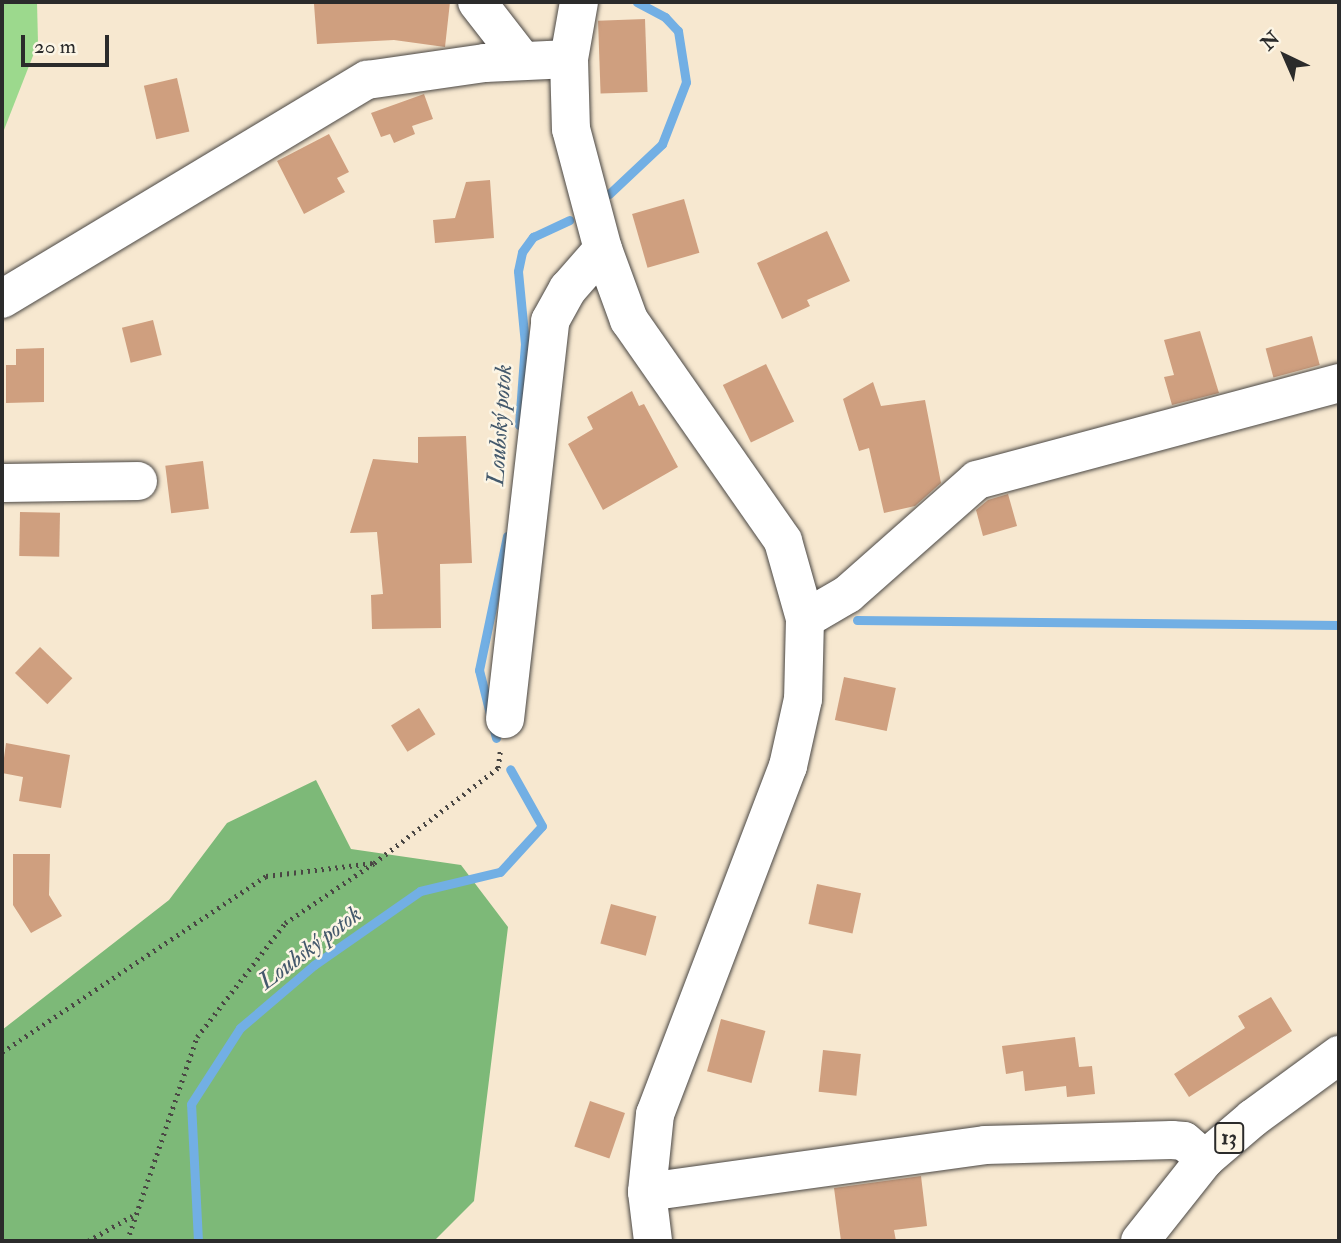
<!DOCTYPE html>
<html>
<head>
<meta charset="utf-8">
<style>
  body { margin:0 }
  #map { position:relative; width:1341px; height:1243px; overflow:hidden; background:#f7e8d0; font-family:"IM FELL Double Pica",serif }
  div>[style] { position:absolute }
  .green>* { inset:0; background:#9cd98d }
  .forest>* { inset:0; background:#7db978 }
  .stream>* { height:9px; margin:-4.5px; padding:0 4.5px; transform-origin:4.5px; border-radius:4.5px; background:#72afe4 }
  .building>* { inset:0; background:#cf9f7f; transform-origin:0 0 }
  .path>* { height:4.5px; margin-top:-2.25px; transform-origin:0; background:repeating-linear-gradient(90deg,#4a4744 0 2px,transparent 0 7px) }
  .roads { filter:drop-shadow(0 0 2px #4a4744) drop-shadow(0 0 2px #4a4744) }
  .minor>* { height:38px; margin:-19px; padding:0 19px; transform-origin:19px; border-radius:19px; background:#fff }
  .major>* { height:38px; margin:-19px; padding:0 19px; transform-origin:19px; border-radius:19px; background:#fff }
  span { translate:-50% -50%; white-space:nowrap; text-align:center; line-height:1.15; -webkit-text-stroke:5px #fcf5e5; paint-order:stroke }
  .shield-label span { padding:2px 5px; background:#fcf5e5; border:2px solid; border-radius:5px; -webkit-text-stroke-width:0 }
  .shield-label { font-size:21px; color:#2b2b2b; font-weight:700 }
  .water-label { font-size:24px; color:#44596c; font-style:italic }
  .frame { position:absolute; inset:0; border:4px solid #2b2b2b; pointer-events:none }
  .north { position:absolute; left:1250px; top:21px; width:70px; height:70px; -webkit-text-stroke:5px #fcf5e5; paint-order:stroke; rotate:316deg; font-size:19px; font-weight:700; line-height:28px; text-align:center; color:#2b2b2b }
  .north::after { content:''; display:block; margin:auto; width:24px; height:32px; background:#2b2b2b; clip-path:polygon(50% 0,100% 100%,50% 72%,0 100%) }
  .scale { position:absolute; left:21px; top:35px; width:88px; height:32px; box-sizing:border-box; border:4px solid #2b2b2b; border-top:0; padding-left:9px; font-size:21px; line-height:24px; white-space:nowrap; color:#2b2b2b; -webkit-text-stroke:5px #fcf5e5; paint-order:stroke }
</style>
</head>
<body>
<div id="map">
  <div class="green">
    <i style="clip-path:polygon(2px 2px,37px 2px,38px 43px,2px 135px)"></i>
  </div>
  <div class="forest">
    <i style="clip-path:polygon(316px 780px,351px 849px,461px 865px,508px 927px,474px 1201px,434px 1241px,2px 1241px,2px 1030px,169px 900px,227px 823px)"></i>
  </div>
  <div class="stream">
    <i style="left:609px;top:194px;width:73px;rotate:-43.3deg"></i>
    <i style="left:662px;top:144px;width:66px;rotate:-68.8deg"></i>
    <i style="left:686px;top:82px;width:52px;rotate:-98.9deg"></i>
    <i style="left:678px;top:31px;width:19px;rotate:-133deg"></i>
    <i style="left:665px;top:17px;width:32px;rotate:-152deg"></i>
    <i style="left:519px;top:425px;width:81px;rotate:-85.8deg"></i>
    <i style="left:525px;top:344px;width:73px;rotate:-95.5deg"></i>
    <i style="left:518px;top:271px;width:19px;rotate:-78deg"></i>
    <i style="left:522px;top:252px;width:19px;rotate:-54deg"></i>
    <i style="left:533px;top:237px;width:40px;rotate:-25deg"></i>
    <i style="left:857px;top:620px;width:482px;rotate:0.6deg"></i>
    <i style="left:496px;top:738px;width:70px;rotate:-104deg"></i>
    <i style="left:479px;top:670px;width:137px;rotate:-78.2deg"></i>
    <i style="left:198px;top:1241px;width:137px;rotate:-92.9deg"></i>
    <i style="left:191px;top:1104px;width:90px;rotate:-57.2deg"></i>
    <i style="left:240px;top:1028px;width:97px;rotate:-40.4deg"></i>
    <i style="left:314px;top:965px;width:129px;rotate:-34.9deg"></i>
    <i style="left:420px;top:891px;width:82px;rotate:-13.4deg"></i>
    <i style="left:500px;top:872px;width:62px;rotate:-47.6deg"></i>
    <i style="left:542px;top:826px;width:65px;rotate:-119.3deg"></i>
  </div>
  <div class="building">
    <i style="clip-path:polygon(340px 2px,450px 2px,445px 47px,394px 40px,317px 44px,314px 4px)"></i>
    <i style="left:645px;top:19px;width:73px;height:47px;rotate:88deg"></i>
    <i style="left:177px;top:78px;width:55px;height:34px;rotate:77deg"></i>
    <i style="clip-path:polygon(424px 94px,433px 119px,412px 126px,415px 134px,394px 143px,390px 134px,381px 137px,371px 113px)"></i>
    <i style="clip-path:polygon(329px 134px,349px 172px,337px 178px,345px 192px,304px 214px,277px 161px)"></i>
    <i style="clip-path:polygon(490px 180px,494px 238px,435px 243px,433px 220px,455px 218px,466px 182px)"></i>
    <i style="left:684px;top:199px;width:56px;height:54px;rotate:74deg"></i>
    <i style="clip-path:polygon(827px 231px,850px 281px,807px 300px,810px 306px,782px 319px,757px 263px)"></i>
    <i style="left:153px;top:320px;width:36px;height:32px;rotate:76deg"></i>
    <i style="clip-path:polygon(1200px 331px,1219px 393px,1172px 405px,1164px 377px,1174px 375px,1164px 340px)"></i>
    <i style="left:1312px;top:336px;width:30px;height:48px;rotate:75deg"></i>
    <i style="clip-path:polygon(44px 348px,44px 402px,6px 403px,6px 365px,16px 365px,16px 349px)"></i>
    <i style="left:766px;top:364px;width:64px;height:48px;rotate:64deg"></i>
    <i style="clip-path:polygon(873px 382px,881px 406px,925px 400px,941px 483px,915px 506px,884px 513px,869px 448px,859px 451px,843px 399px)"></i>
    <i style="clip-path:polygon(632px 391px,639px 406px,644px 404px,678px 467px,603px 510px,568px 444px,593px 429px,587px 417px)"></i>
    <i style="clip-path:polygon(466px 436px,472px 563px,440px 564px,441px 628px,372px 629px,371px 595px,383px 594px,377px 532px,350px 533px,373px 459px,418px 463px,418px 437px)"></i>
    <i style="left:203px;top:461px;width:48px;height:38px;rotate:83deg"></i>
    <i style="clip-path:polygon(1008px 494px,1017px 526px,983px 536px,976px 510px,988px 500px)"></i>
    <i style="left:20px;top:512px;width:40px;height:44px;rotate:1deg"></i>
    <i style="left:40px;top:647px;width:45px;height:36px;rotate:44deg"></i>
    <i style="left:844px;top:677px;width:53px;height:44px;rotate:12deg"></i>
    <i style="left:419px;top:708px;width:31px;height:33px;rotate:58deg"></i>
    <i style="clip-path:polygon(6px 743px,70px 755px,61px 808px,19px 801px,23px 777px,2px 773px)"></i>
    <i style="clip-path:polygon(13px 854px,50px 854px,49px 895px,62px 916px,31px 933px,13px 905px)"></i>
    <i style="left:817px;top:884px;width:45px;height:41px;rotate:12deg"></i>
    <i style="left:611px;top:904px;width:47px;height:41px;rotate:15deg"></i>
    <i style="clip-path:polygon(1271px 997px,1292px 1031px,1189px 1097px,1174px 1074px,1245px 1028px,1238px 1016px)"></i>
    <i style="left:721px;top:1019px;width:46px;height:54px;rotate:15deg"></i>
    <i style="clip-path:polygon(1075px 1037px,1079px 1067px,1092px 1066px,1095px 1094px,1067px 1097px,1066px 1086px,1025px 1091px,1023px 1071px,1006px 1074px,1002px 1046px)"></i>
    <i style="left:823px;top:1050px;width:38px;height:42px;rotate:6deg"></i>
    <i style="left:590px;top:1101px;width:37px;height:48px;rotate:19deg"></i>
    <i style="clip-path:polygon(921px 1176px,927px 1226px,894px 1230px,896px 1241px,841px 1241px,834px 1188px)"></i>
  </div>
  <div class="path">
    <i style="left:2px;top:1052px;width:317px;rotate:-33.7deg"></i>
    <i style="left:266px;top:876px;width:108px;rotate:-6.9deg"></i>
    <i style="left:88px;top:1241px;width:51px;rotate:-29.6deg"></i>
    <i style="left:127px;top:1241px;width:216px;rotate:-71.1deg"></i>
    <i style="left:197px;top:1037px;width:144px;rotate:-52.3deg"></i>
    <i style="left:285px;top:923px;width:107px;rotate:-34deg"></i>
    <i style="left:374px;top:863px;width:156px;rotate:-37.5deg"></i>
    <i style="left:498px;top:768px;width:17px;rotate:-83deg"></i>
  </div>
  <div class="roads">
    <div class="minor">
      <i style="left:477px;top:2px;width:73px;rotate:52.2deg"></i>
      <i style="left:579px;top:2px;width:58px;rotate:100deg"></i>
      <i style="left:569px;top:59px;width:70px;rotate:88.4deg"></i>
      <i style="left:571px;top:129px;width:124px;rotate:75.1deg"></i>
      <i style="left:603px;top:249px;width:76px;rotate:69.9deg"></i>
      <i style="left:629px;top:320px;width:269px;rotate:55.1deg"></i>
      <i style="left:783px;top:541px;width:81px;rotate:74.2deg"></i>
      <i style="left:805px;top:619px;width:80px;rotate:91.4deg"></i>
      <i style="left:803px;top:699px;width:69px;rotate:102.6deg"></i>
      <i style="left:788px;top:766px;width:373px;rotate:110.9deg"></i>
      <i style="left:655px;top:1114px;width:78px;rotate:95.9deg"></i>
      <i style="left:647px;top:1192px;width:49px;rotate:83deg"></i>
      <i style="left:2px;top:299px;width:426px;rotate:-31deg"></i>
      <i style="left:367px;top:80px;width:119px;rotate:-8.2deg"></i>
      <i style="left:485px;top:63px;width:84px;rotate:-2.7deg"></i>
      <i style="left:2px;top:483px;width:136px;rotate:-0.8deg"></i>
      <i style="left:805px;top:619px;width:50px;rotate:-30.2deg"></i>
      <i style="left:848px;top:594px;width:172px;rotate:-41.5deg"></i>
      <i style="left:977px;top:480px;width:375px;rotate:-15deg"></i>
      <i style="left:505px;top:719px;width:401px;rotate:-83.5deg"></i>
      <i style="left:550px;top:321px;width:37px;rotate:-61deg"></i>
      <i style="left:568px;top:289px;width:53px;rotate:-48.8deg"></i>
      <i style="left:647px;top:1192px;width:341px;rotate:-7.9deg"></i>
      <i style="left:985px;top:1145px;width:187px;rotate:-1.5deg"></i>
      <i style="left:1172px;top:1140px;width:12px;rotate:5deg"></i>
      <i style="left:1184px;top:1141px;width:28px;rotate:41deg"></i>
    </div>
    <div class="major">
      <i style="left:1140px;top:1241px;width:105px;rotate:-51.6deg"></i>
      <i style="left:1205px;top:1159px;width:63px;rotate:-40.5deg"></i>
      <i style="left:1253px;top:1118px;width:107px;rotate:-36.2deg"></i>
    </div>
  </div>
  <div class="shield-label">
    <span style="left:1229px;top:1138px">13</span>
  </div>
  <div class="water-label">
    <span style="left:500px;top:425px;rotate:-86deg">Loubský potok</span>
    <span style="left:310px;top:948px;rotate:-37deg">Loubský potok</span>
  </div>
  <div class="frame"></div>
  <div class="north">N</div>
  <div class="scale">20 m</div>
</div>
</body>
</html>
